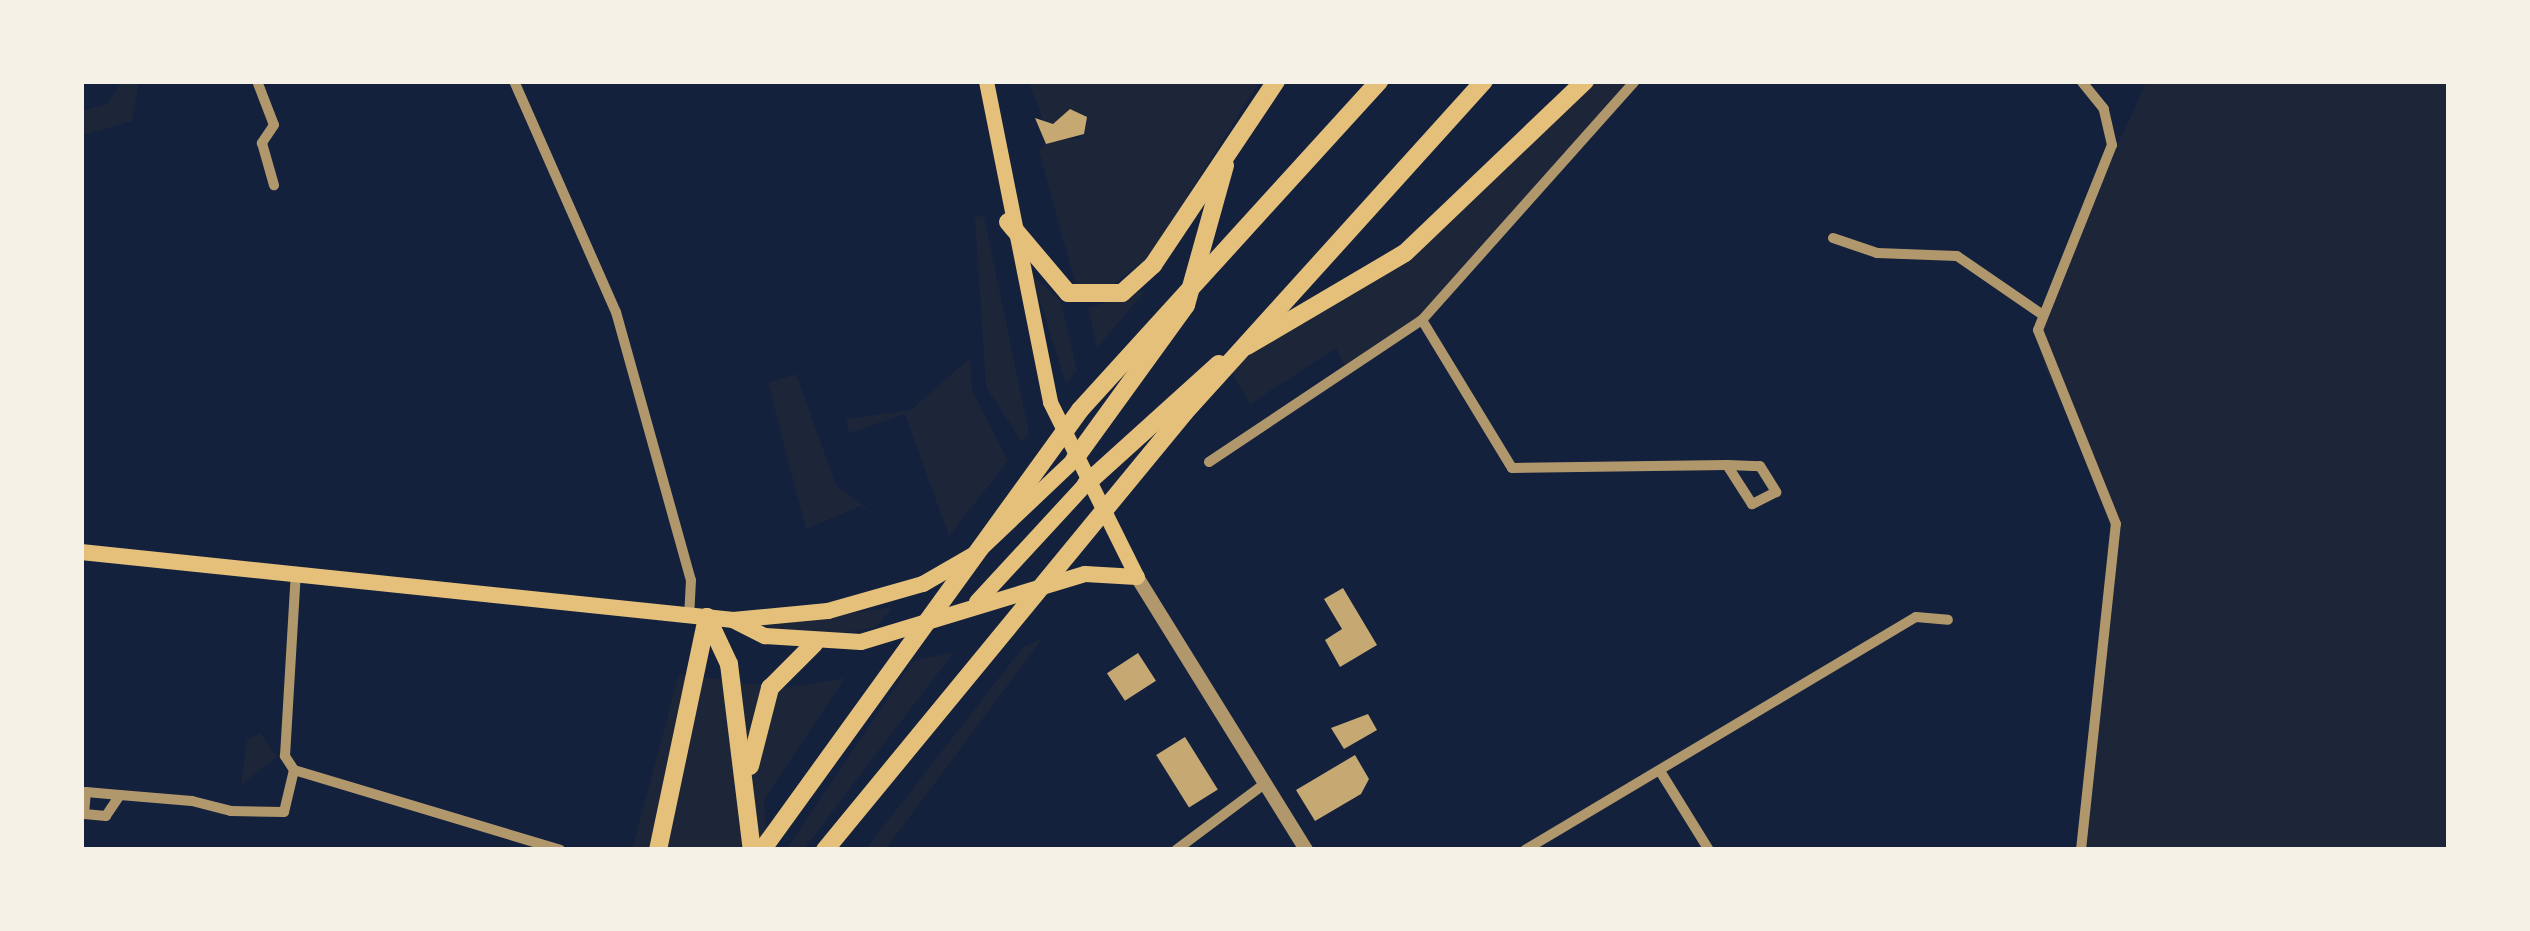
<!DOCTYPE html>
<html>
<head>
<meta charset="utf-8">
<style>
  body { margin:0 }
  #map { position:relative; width:2530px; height:931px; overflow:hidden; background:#14213d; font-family:Commissioner,sans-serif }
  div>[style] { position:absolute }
  .green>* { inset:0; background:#1d2539 }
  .building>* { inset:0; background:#c6a872; transform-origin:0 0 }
  .minor>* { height:10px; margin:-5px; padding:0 5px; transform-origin:5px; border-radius:5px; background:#b1986c }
  .tertiary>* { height:14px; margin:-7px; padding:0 7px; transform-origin:7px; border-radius:7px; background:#b1986c }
  .secondary>* { height:15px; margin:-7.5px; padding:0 7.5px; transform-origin:7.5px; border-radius:7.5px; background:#e5c07b }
  .primary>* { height:16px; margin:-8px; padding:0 8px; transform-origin:8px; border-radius:8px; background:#e5c07b }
  .motorway>* { height:18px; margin:-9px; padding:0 9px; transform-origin:9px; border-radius:9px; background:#e5c07b }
  span { translate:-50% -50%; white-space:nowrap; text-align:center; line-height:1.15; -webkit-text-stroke:10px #f6f1e7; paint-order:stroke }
  .frame { position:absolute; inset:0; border:84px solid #f6f1e7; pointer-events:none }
</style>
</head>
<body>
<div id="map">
  <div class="green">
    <i style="clip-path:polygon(122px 81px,139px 81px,132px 121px,81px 136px,81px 111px,107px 104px)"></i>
    <i style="clip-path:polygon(1028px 81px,1260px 81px,1148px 258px,1108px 288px,1076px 286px,1039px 151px,1051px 138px,1080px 139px,1087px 117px,1045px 125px)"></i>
    <i style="clip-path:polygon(1585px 81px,1635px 81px,1422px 320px,1349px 373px,1336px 348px,1250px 404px,1229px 367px,1366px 280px)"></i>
    <i style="clip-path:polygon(2147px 81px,2449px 81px,2449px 850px,2081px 850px,2118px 551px,2100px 481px,2045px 368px,2040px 313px)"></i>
    <i style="clip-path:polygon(984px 216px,1029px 433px,1022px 442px,986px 387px,975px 217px)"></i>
    <i style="clip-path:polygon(1032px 275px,1060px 300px,1077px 370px,1066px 384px)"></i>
    <i style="clip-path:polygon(1146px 290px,1097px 348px,1088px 308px)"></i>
    <i style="clip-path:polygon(970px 358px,972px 390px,1008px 461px,949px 536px,905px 414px,849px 433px,846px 419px,911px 410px)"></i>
    <i style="clip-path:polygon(796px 374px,836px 485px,873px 513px,860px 506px,806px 529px,768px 383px)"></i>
    <i style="clip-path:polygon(893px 607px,876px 627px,839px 634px,753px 627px)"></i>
    <i style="clip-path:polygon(1043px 638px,885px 850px,865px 850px,1023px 647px)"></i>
    <i style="clip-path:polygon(954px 652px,803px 850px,786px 850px,913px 661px)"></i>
    <i style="clip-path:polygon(679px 674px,783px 688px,845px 678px,764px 800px,767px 850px,632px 850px)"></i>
    <i style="clip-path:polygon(260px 733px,277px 757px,241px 785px,247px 740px)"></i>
  </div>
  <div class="building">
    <i style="clip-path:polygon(1070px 109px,1087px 117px,1084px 134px,1046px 144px,1035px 118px,1053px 124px)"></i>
    <i style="clip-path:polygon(1343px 588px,1377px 645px,1340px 667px,1325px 640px,1342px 629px,1324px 599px)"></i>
    <i style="left:1138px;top:653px;width:33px;height:37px;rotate:57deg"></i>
    <i style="clip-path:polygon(1368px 714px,1377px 730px,1344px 749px,1331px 728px)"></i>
    <i style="left:1185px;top:737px;width:62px;height:34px;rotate:58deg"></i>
    <i style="clip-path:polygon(1355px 755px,1369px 779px,1361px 794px,1315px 821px,1296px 790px)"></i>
  </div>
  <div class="minor">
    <i style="left:257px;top:81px;width:47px;rotate:68.9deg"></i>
    <i style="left:274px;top:125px;width:22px;rotate:124deg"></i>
    <i style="left:262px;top:143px;width:44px;rotate:74.1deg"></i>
    <i style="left:514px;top:81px;width:253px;rotate:66.2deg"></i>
    <i style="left:616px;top:312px;width:278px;rotate:74.4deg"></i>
    <i style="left:691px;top:580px;width:35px;rotate:93deg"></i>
    <i style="left:1833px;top:238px;width:46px;rotate:18.8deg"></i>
    <i style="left:1877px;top:253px;width:80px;rotate:2.1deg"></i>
    <i style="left:1957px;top:256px;width:101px;rotate:34.5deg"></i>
    <i style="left:1422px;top:320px;width:173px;rotate:58.7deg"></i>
    <i style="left:1512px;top:468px;width:215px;rotate:-0.8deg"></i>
    <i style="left:1727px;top:465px;width:33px;rotate:2deg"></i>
    <i style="left:1760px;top:466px;width:31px;rotate:58deg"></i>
    <i style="left:1776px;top:492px;width:27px;rotate:153deg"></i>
    <i style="left:1752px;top:504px;width:46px;rotate:-122.7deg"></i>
    <i style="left:1209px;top:462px;width:256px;rotate:-33.7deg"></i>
    <i style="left:1422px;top:320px;width:320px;rotate:-48.3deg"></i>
    <i style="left:294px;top:770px;width:17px;rotate:-123deg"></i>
    <i style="left:285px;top:756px;width:183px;rotate:-86.6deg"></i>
    <i style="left:1660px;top:771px;width:93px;rotate:58.2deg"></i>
    <i style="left:120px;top:795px;width:25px;rotate:124deg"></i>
    <i style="left:106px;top:816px;width:22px;rotate:-175deg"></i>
    <i style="left:84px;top:814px;width:22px;rotate:-85deg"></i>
    <i style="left:86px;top:792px;width:34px;rotate:5deg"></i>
    <i style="left:120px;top:795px;width:72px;rotate:4.8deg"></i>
    <i style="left:192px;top:801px;width:40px;rotate:14.4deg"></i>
    <i style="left:231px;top:811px;width:53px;rotate:1.1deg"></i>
    <i style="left:284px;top:812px;width:43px;rotate:-76.6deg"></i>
    <i style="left:294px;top:770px;width:278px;rotate:16.7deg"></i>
    <i style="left:1176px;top:850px;width:109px;rotate:-36.8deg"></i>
    <i style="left:1525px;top:850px;width:455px;rotate:-30.8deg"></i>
    <i style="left:1916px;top:617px;width:32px;rotate:5deg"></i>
    <i style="left:2081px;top:850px;width:328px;rotate:-83.9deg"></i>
    <i style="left:2116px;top:524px;width:209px;rotate:-111.9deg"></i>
    <i style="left:2038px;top:330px;width:199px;rotate:-68.2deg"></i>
    <i style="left:2112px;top:145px;width:37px;rotate:-103deg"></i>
    <i style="left:2104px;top:109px;width:36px;rotate:-129deg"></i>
  </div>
  <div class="tertiary">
    <i style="left:1137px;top:577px;width:321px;rotate:58.2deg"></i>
  </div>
  <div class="secondary">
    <i style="left:986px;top:81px;width:327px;rotate:78.7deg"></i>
    <i style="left:1050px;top:402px;width:195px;rotate:63.6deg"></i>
  </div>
  <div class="primary">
    <i style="left:81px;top:552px;width:656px;rotate:5.95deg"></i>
    <i style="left:733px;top:620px;width:95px;rotate:-5.4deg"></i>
    <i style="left:828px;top:611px;width:99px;rotate:-15.9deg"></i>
    <i style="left:923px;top:584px;width:60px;rotate:-30deg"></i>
    <i style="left:975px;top:554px;width:137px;rotate:-43.5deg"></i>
    <i style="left:977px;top:602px;width:161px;rotate:-47.3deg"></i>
    <i style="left:733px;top:620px;width:36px;rotate:27deg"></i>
    <i style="left:765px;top:636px;width:96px;rotate:3.6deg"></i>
    <i style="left:861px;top:642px;width:234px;rotate:-16.9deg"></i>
    <i style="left:1085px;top:574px;width:52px;rotate:3.3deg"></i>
  </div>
  <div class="motorway">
    <i style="left:1008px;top:222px;width:93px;rotate:49.8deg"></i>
    <i style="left:1068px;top:293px;width:54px"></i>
    <i style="left:1122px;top:293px;width:42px;rotate:-42.1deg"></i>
    <i style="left:1153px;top:265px;width:221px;rotate:-56.2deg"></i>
    <i style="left:1247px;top:346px;width:183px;rotate:-30.5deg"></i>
    <i style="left:1405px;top:253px;width:249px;rotate:-43.7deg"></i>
    <i style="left:1074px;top:460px;width:191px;rotate:-54.1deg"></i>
    <i style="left:1186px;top:305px;width:145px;rotate:-74.4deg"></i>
    <i style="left:1086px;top:484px;width:179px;rotate:-42.1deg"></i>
    <i style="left:707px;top:617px;width:52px;rotate:64.9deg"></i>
    <i style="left:729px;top:664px;width:187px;rotate:83deg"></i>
    <i style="left:750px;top:766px;width:81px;rotate:-75.6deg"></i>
    <i style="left:770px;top:688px;width:62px;rotate:-45deg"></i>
    <i style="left:658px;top:850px;width:238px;rotate:-78.1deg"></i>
    <i style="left:762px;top:850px;width:543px;rotate:-54.14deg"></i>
    <i style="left:1080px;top:410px;width:445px;rotate:-47.7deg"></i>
    <i style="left:825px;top:850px;width:567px;rotate:-50.58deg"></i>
    <i style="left:1185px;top:412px;width:446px;rotate:-47.9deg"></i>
  </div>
  <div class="frame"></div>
</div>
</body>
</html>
